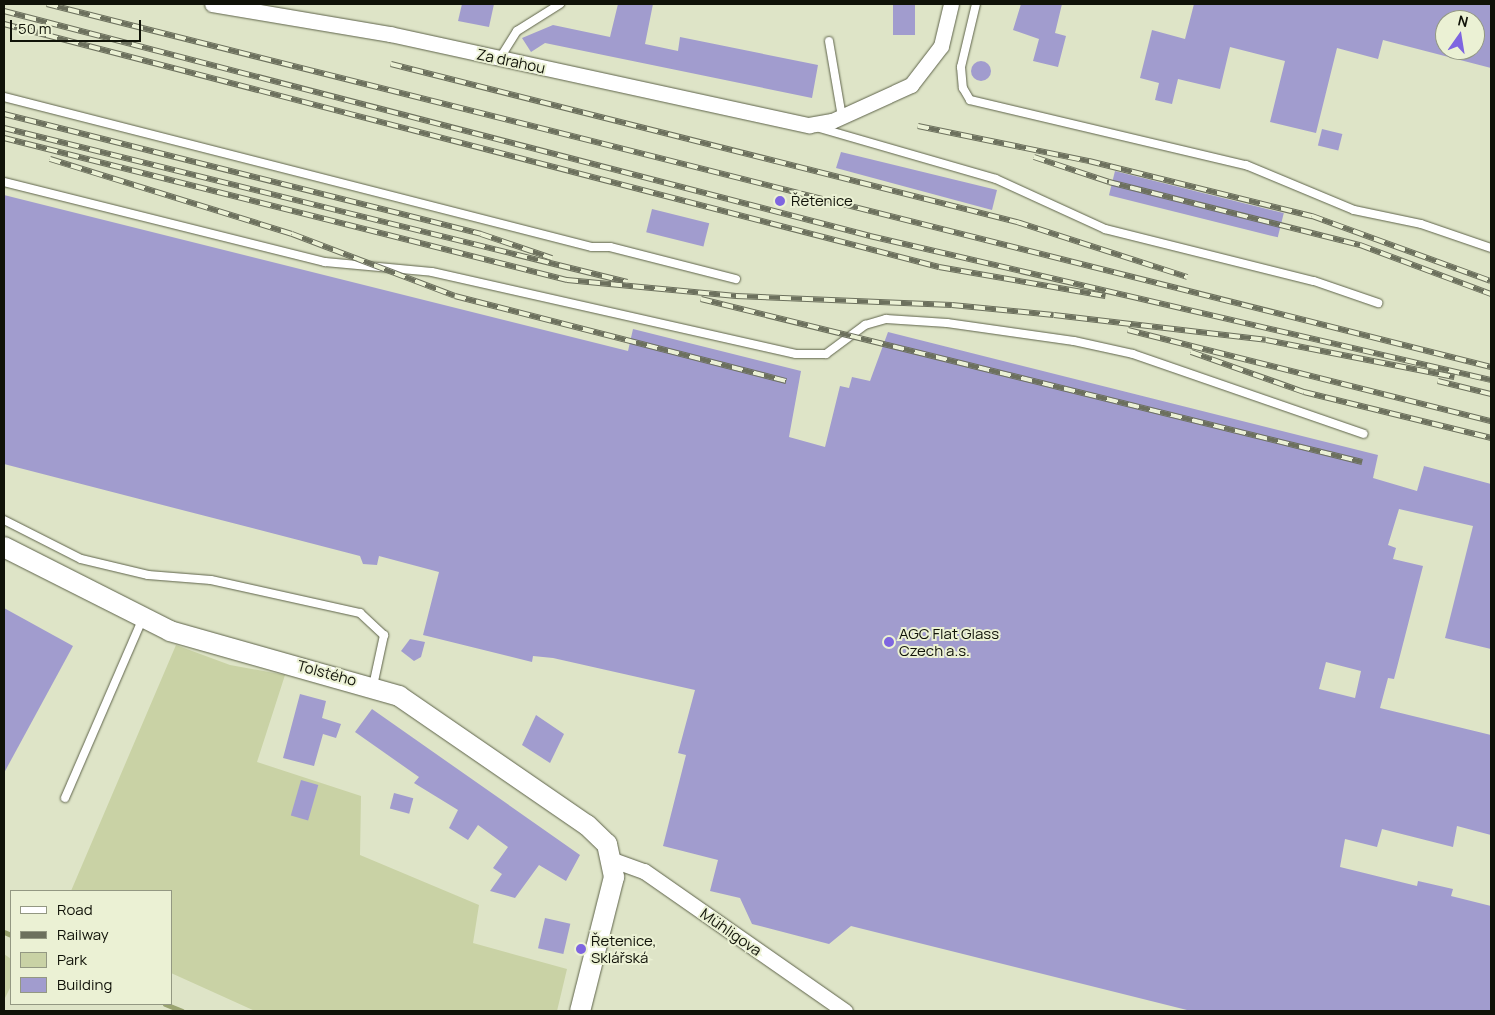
<!DOCTYPE html>
<html>
<head>
<meta charset="utf-8">
<style>
  body { margin:0 }
  #map { position:relative; width:1495px; height:1015px; overflow:hidden; background:#dee4c7; font-family:Manrope,sans-serif }
  div>[style] { position:absolute }
  .green>* { inset:0; background:#c9d2a5 }
  .stream>* { height:5px; margin:-2.5px; padding:0 2.5px; transform-origin:2.5px; border-radius:2.5px; background:#9aa471 }
  .building>* { inset:0; background:#a19cce; transform-origin:0 0 }
  .round { border-radius:50% }
  .roads { filter:drop-shadow(0 0 1px #5e634a) drop-shadow(0 0 1px #5e634a) }
  .service>* { height:8px; margin:-4px; padding:0 4px; transform-origin:4px; border-radius:4px; background:#fff }
  .minor>* { height:15px; margin:-7.5px; padding:0 7.5px; transform-origin:7.5px; border-radius:7.5px; background:#fff }
  .tertiary>* { height:20px; margin:-10px; padding:0 10px; transform-origin:10px; border-radius:10px; background:#fff }
  .rail>* { height:5.5px; margin-top:-2.75px; transform-origin:0; background:repeating-linear-gradient(90deg,#ebf1d4 0 11px,#6c705d 0 22px); box-sizing:border-box; border-block:1px solid #6c705d }
  .dots>* { width:14px; height:14px; translate:-50% -50%; box-sizing:border-box; border:2px solid #ebf1d4; border-radius:50% }
  span { translate:-50% -50%; white-space:nowrap; text-align:center; line-height:1.15; -webkit-text-stroke:4px #ebf1d4; paint-order:stroke }
  .street-label { font-size:15px; color:#101208 }
  .poi-label { font-size:15px; color:#101208 }
  .left { translate:0 -50%; text-align:left }
  .frame { position:absolute; inset:0; border:5px solid #101208; pointer-events:none }
  .legend { position:absolute; left:10px; top:890px; width:162px; height:115px; box-sizing:border-box; background:#ebf1d4; border:1px solid #939882; margin:0; padding:6px 9px; list-style:none; font-size:15px; color:#101208 }
  .legend li { display:flex; align-items:center; gap:10px; height:25px }
  .legend b { width:25px; border:1px solid #939882 }
  .north { position:absolute; left:1435px; top:10px; width:50px; height:50px; box-sizing:border-box; background:#ebf1d4; border:1px solid #939882; border-radius:50%; rotate:13deg; font-size:14px; font-weight:700; line-height:20px; text-align:center; color:#101208 }
  .north::after { content:''; display:block; margin:auto; width:18px; height:22px; background:#7e65e0; clip-path:polygon(50% 0,100% 100%,50% 72%,0 100%) }
  .scale { position:absolute; left:10px; top:20px; width:131px; height:22px; box-sizing:border-box; border:2px solid #101208; border-top:0; padding-left:6px; font-size:15px; line-height:18px; white-space:nowrap; color:#101208; -webkit-text-stroke:4px #ebf1d4; paint-order:stroke }
</style>
</head>
<body>
<div id="map">
  <div class="green">
    <i style="clip-path:polygon(176px 645px,230px 665px,285px 675px,257px 762px,361px 796px,360px 855px,479px 905px,473px 943px,567px 969px,557px 1011px,255px 1011px,171px 973px,171px 891px,71px 891px)"></i>
    <i style="clip-path:polygon(4px 954px,11px 959px,11px 986px,4px 1000px)"></i>
  </div>
  <div class="stream">
    <i style="left:4px;top:932px;width:8px;rotate:23deg"></i>
    <i style="left:165px;top:1004px;width:18px;rotate:22deg"></i>
  </div>
  <div class="building">
    <i style="clip-path:polygon(462px 4px,494px 4px,489px 27px,458px 21px)"></i>
    <i style="clip-path:polygon(618px 4px,653px 4px,645px 44px,678px 51px,680px 37px,818px 65px,812px 98px,545px 43px,531px 52px,522px 38px,553px 25px,610px 37px)"></i>
    <i style="left:893px;top:4px;width:22px;height:31px"></i>
    <i style="clip-path:polygon(1021px 4px,1062px 4px,1055px 33px,1066px 36px,1058px 67px,1033px 61px,1039px 39px,1013px 30px)"></i>
    <i style="clip-path:polygon(evenodd,1194px 4px,1491px 4px,1491px 68px,1383px 40px,1378px 59px,1337px 48px,1316px 133px,1270px 122px,1285px 61px,1230px 47px,1220px 89px,1178px 79px,1172px 104px,1155px 100px,1159px 83px,1140px 78px,1152px 30px,1185px 39px,1194px 4px,1445px 20px,1475px 20px,1475px 50px,1445px 50px,1445px 20px)"></i>
    <i class="round" style="left:971px;top:61px;width:20px;height:20px"></i>
    <i style="left:1322px;top:129px;width:21px;height:17px;rotate:14deg"></i>
    <i style="clip-path:polygon(841px 152px,997px 190px,992px 210px,836px 168px)"></i>
    <i style="left:1115px;top:171px;width:174px;height:25px;rotate:14deg"></i>
    <i style="clip-path:polygon(evenodd,4px 195px,628px 351px,633px 329px,801px 371px,789px 437px,825px 447px,840px 386px,849px 388px,852px 377px,870px 381px,888px 332px,1378px 455px,1373px 478px,1417px 491px,1424px 466px,1491px 484px,1491px 649px,1445px 638px,1473px 526px,1399px 509px,1388px 545px,1396px 548px,1393px 559px,1423px 566px,1394px 679px,1388px 678px,1380px 708px,1491px 735px,1491px 835px,1457px 826px,1453px 847px,1382px 829px,1377px 847px,1345px 839px,1340px 867px,1417px 886px,1418px 881px,1453px 889px,1451px 896px,1491px 906px,1491px 1011px,1191px 1011px,851px 926px,829px 944px,752px 924px,740px 898px,710px 891px,718px 860px,663px 846px,686px 755px,678px 753px,695px 690px,553px 658px,533px 656px,532px 662px,423px 635px,439px 572px,379px 556px,377px 565px,363px 564px,360px 556px,4px 464px,4px 195px,1326px 662px,1361px 671px,1355px 698px,1319px 689px,1326px 662px)"></i>
    <i style="left:652px;top:209px;width:59px;height:24px;rotate:14deg"></i>
    <i style="clip-path:polygon(4px 608px,73px 646px,4px 773px)"></i>
    <i style="clip-path:polygon(410px 639px,425px 642px,421px 657px,414px 661px,401px 651px)"></i>
    <i style="clip-path:polygon(300px 694px,326px 701px,322px 718px,341px 724px,336px 738px,323px 734px,314px 766px,283px 758px)"></i>
    <i style="clip-path:polygon(372px 709px,580px 855px,566px 881px,539px 865px,515px 898px,490px 891px,502px 874px,493px 868px,508px 847px,478px 825px,468px 840px,449px 828px,458px 810px,414px 783px,419px 777px,355px 732px)"></i>
    <i style="clip-path:polygon(536px 715px,564px 734px,550px 763px,522px 745px)"></i>
    <i style="left:301px;top:780px;width:18px;height:37px;rotate:16deg"></i>
    <i style="left:394px;top:793px;width:20px;height:16px;rotate:15deg"></i>
    <i style="left:545px;top:918px;width:26px;height:31px;rotate:13deg"></i>
  </div>
  <div class="roads">
    <div class="service">
      <i style="left:976px;top:4px;width:65px;rotate:103.4deg"></i>
      <i style="left:961px;top:67px;width:21px;rotate:85deg"></i>
      <i style="left:963px;top:88px;width:14px;rotate:60deg"></i>
      <i style="left:970px;top:100px;width:284px;rotate:13.3deg"></i>
      <i style="left:1246px;top:165px;width:117px;rotate:22.6deg"></i>
      <i style="left:1354px;top:210px;width:68px;rotate:11.8deg"></i>
      <i style="left:1421px;top:224px;width:74px;rotate:18.9deg"></i>
      <i style="left:829px;top:41px;width:77px;rotate:80.3deg"></i>
      <i style="left:500px;top:58px;width:32px;rotate:-58deg"></i>
      <i style="left:517px;top:31px;width:51px;rotate:-32.1deg"></i>
      <i style="left:4px;top:97px;width:607px;rotate:14.31deg"></i>
      <i style="left:592px;top:247px;width:18px"></i>
      <i style="left:610px;top:247px;width:130px;rotate:14.3deg"></i>
      <i style="left:816px;top:127px;width:187px;rotate:16.1deg"></i>
      <i style="left:996px;top:179px;width:120px;rotate:24.6deg"></i>
      <i style="left:1105px;top:229px;width:215px;rotate:14deg"></i>
      <i style="left:1314px;top:281px;width:68px;rotate:19deg"></i>
      <i style="left:4px;top:182px;width:331px;rotate:14deg"></i>
      <i style="left:325px;top:262px;width:107px;rotate:5.3deg"></i>
      <i style="left:432px;top:272px;width:373px;rotate:12.7deg"></i>
      <i style="left:796px;top:354px;width:30px"></i>
      <i style="left:826px;top:354px;width:49px;rotate:-36.6deg"></i>
      <i style="left:865px;top:325px;width:22px;rotate:-16deg"></i>
      <i style="left:886px;top:319px;width:61px;rotate:3.8deg"></i>
      <i style="left:947px;top:323px;width:128px;rotate:8.1deg"></i>
      <i style="left:1074px;top:341px;width:60px;rotate:12.4deg"></i>
      <i style="left:1133px;top:354px;width:244px;rotate:19.1deg"></i>
      <i style="left:4px;top:520px;width:86px;rotate:26.9deg"></i>
      <i style="left:81px;top:559px;width:69px;rotate:13.4deg"></i>
      <i style="left:148px;top:575px;width:63px;rotate:4.5deg"></i>
      <i style="left:211px;top:580px;width:153px;rotate:12.5deg"></i>
      <i style="left:360px;top:613px;width:33px;rotate:43deg"></i>
      <i style="left:384px;top:635px;width:52px;rotate:102.2deg"></i>
      <i style="left:65px;top:798px;width:194px;rotate:-66.6deg"></i>
    </div>
    <div class="minor">
      <i style="left:212px;top:4px;width:181px;rotate:9.6deg"></i>
      <i style="left:390px;top:34px;width:429px;rotate:12.3deg"></i>
      <i style="left:809px;top:125px;width:23px;rotate:-10deg"></i>
      <i style="left:832px;top:121px;width:87px;rotate:-24.5deg"></i>
      <i style="left:911px;top:85px;width:49px;rotate:-52.4deg"></i>
      <i style="left:941px;top:46px;width:43px;rotate:-76.6deg"></i>
      <i style="left:613px;top:860px;width:33px;rotate:20deg"></i>
      <i style="left:644px;top:871px;width:245px;rotate:34.9deg"></i>
    </div>
    <div class="tertiary">
      <i style="left:4px;top:547px;width:186px;rotate:26.8deg"></i>
      <i style="left:170px;top:631px;width:238px;rotate:15.8deg"></i>
      <i style="left:399px;top:696px;width:228px;rotate:34.5deg"></i>
      <i style="left:587px;top:825px;width:28px;rotate:44deg"></i>
      <i style="left:607px;top:844px;width:34px;rotate:78deg"></i>
      <i style="left:614px;top:877px;width:138px;rotate:104.2deg"></i>
    </div>
  </div>
  <div class="rail">
    <i style="left:47px;top:4px;width:1489px;rotate:14.11deg"></i>
    <i style="left:4px;top:11px;width:895px;rotate:14.56deg"></i>
    <i style="left:870px;top:236px;width:637px;rotate:13.06deg"></i>
    <i style="left:4px;top:24px;width:966px;rotate:14.57deg"></i>
    <i style="left:939px;top:267px;width:169px;rotate:9.9deg"></i>
    <i style="left:391px;top:64px;width:646px;rotate:14.17deg"></i>
    <i style="left:1017px;top:222px;width:179px;rotate:17.9deg"></i>
    <i style="left:4px;top:114px;width:492px;rotate:14.1deg"></i>
    <i style="left:481px;top:234px;width:75px;rotate:18.7deg"></i>
    <i style="left:918px;top:126px;width:175px;rotate:11.6deg"></i>
    <i style="left:1089px;top:161px;width:230px;rotate:13.9deg"></i>
    <i style="left:1312px;top:216px;width:190px;rotate:20deg"></i>
    <i style="left:4px;top:128px;width:642px;rotate:13.88deg"></i>
    <i style="left:4px;top:138px;width:581px;rotate:14.16deg"></i>
    <i style="left:567px;top:280px;width:170px;rotate:5.4deg"></i>
    <i style="left:736px;top:296px;width:216px;rotate:2.4deg"></i>
    <i style="left:952px;top:305px;width:102px;rotate:5.6deg"></i>
    <i style="left:1054px;top:315px;width:213px;rotate:6.7deg"></i>
    <i style="left:1266px;top:340px;width:192px;rotate:11.1deg"></i>
    <i style="left:1034px;top:157px;width:79px;rotate:18.4deg"></i>
    <i style="left:1109px;top:182px;width:259px;rotate:14.1deg"></i>
    <i style="left:1360px;top:245px;width:140px;rotate:20.5deg"></i>
    <i style="left:50px;top:159px;width:253px;rotate:17.2deg"></i>
    <i style="left:292px;top:234px;width:174px;rotate:20.8deg"></i>
    <i style="left:455px;top:296px;width:342px;rotate:14.4deg"></i>
    <i style="left:701px;top:299px;width:681px;rotate:13.85deg"></i>
    <i style="left:1128px;top:330px;width:374px;rotate:14.1deg"></i>
    <i style="left:1191px;top:352px;width:120px;rotate:19.5deg"></i>
    <i style="left:1304px;top:392px;width:193px;rotate:13.8deg"></i>
    <i style="left:1438px;top:381px;width:55px;rotate:13.8deg"></i>
  </div>
  <div class="dots">
    <i style="left:780px;top:201px;background:#7e65e0"></i>
    <i style="left:889px;top:642px;background:#7e65e0"></i>
    <i style="left:581px;top:949px;background:#7e65e0"></i>
  </div>
  <div class="street-label">
    <span style="left:511px;top:61px;rotate:12deg">Za drahou</span>
    <span style="left:327px;top:673px;rotate:15deg">Tolstého</span>
    <span style="left:731px;top:932px;rotate:35deg">Mühligova</span>
  </div>
  <div class="poi-label">
    <span class="left" style="left:791px;top:201px">Řetenice</span>
    <span class="left" style="left:899px;top:642px">AGC Flat Glass<br>Czech a.s.</span>
    <span class="left" style="left:591px;top:949px">Řetenice,<br>Sklářská</span>
  </div>
  <div class="frame"></div>
  <ul class="legend">
  <li><b style="height:6px;background:#fff"></b>Road</li>
  <li><b style="height:6px;background:#6c705d"></b>Railway</li>
  <li><b style="height:14px;background:#c9d2a5"></b>Park</li>
  <li><b style="height:14px;background:#a19cce"></b>Building</li>
  </ul>
  <div class="north">N</div>
  <div class="scale">50 m</div>
</div>
</body>
</html>
